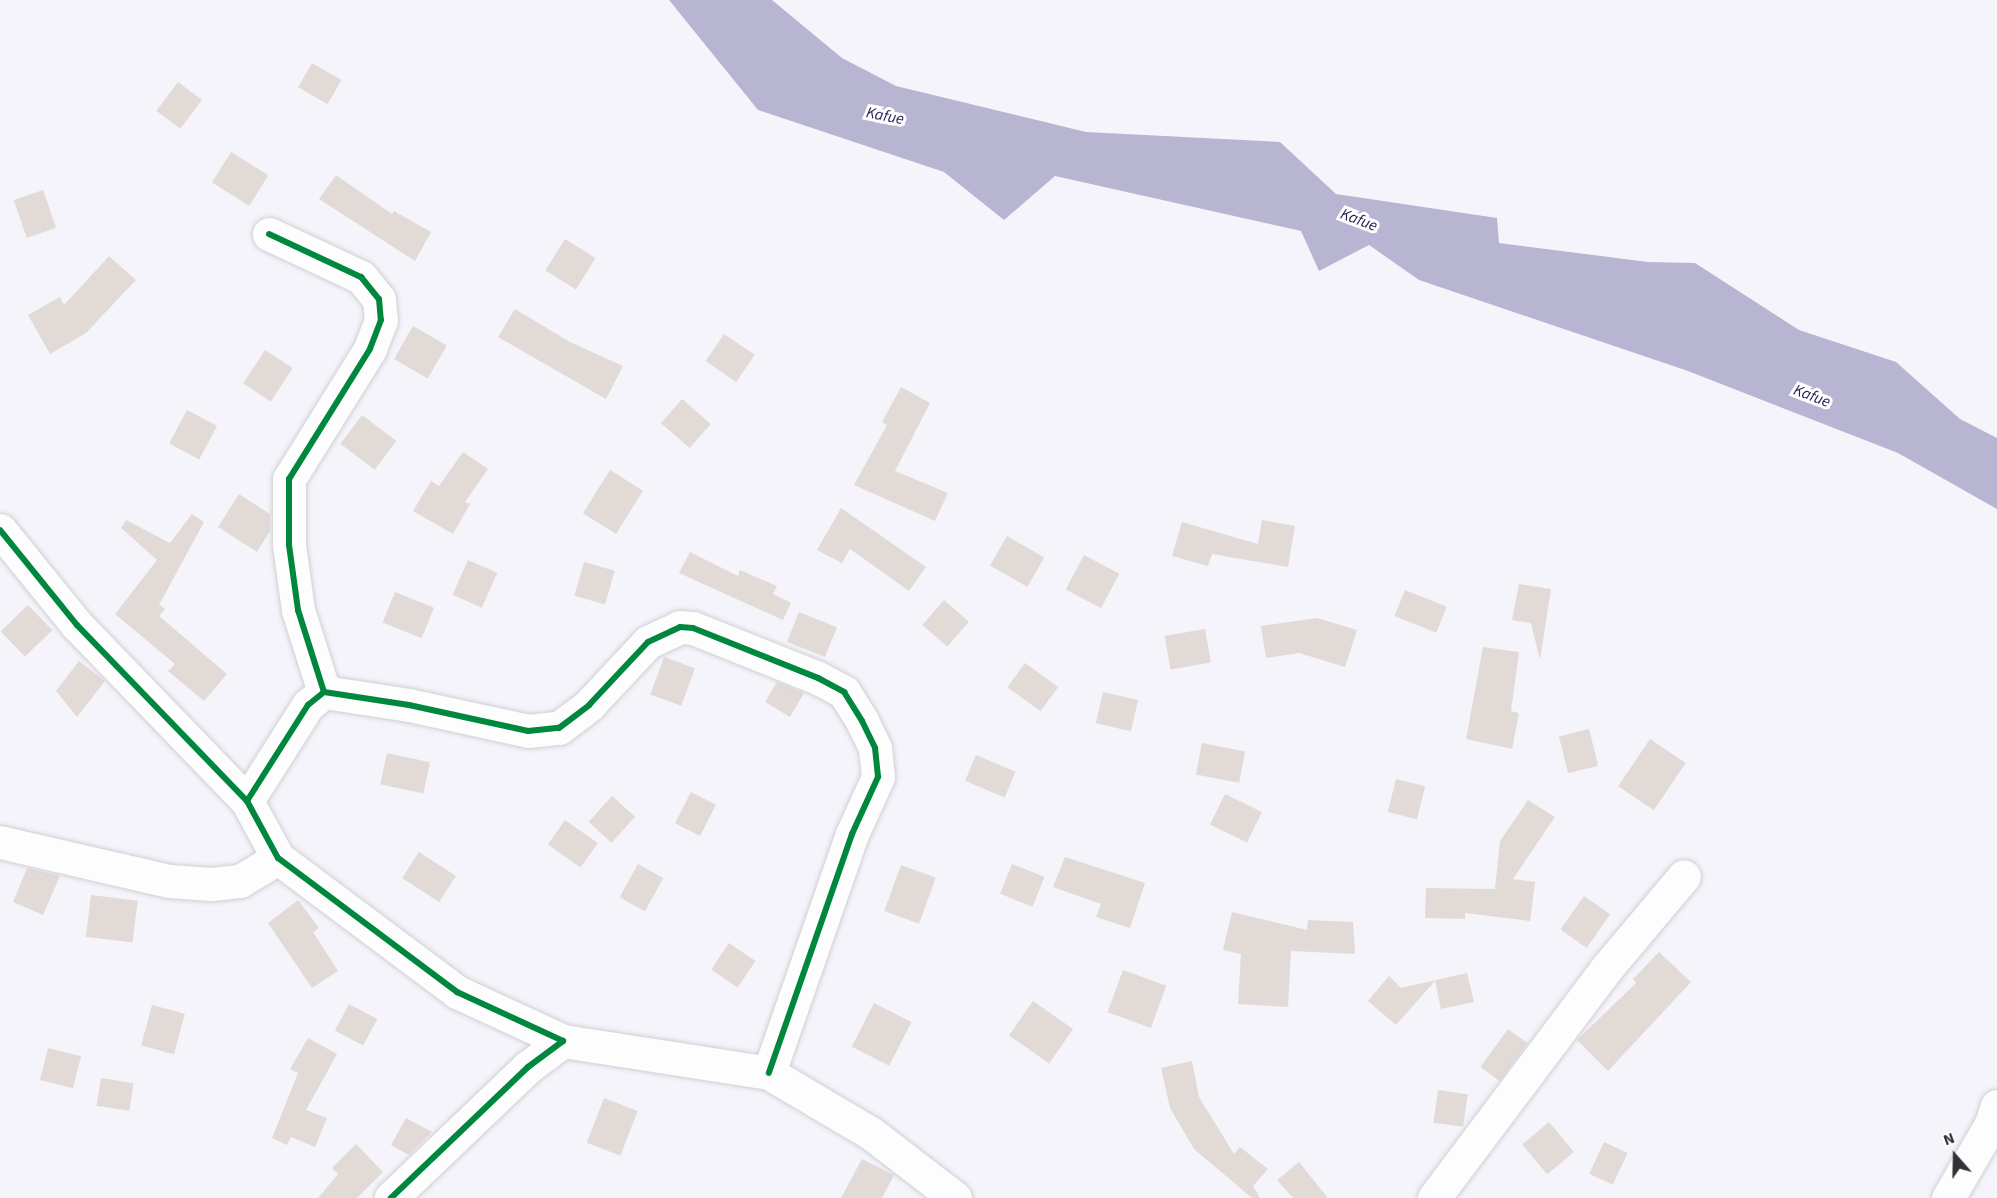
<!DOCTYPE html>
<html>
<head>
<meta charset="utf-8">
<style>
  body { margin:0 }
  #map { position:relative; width:1997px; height:1198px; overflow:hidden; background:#f4f4fa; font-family:"Source Sans 3",sans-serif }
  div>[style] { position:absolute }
  .water>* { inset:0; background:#b8b5d3 }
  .building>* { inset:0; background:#e2dad7; transform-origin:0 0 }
  .roads { filter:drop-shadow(0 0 2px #cfcfd5) drop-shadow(0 0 2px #cfcfd5) }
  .street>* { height:33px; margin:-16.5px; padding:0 16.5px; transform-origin:16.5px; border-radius:16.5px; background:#fdfdfe }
  .cycleway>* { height:6px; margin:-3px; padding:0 3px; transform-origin:3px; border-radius:3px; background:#00873e }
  span { translate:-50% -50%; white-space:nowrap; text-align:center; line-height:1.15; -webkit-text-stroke:6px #fff; paint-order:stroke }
  .water-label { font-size:16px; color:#2c2153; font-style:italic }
  .north { position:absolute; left:1925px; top:1126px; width:60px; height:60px; -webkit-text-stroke:4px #fff; paint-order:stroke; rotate:340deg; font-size:16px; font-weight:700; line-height:24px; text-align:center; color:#323138 }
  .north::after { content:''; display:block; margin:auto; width:21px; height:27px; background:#323138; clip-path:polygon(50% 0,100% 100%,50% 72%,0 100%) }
</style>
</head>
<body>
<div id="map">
  <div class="water">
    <i style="clip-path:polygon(669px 0,772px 0,842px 58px,896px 86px,1086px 132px,1280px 142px,1336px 194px,1497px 218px,1499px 243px,1648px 262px,1695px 263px,1799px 330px,1896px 362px,1960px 419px,1997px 438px,1997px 509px,1898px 453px,1688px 371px,1419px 280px,1369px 245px,1319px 271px,1301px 231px,1055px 176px,1004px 220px,944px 172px,758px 110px)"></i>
  </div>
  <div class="building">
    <i style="left:312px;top:63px;width:34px;height:28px;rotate:30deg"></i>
    <i style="left:178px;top:82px;width:30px;height:36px;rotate:37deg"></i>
    <i style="left:231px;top:152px;width:44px;height:36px;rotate:32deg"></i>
    <i style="clip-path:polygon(336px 175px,392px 214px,394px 211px,431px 232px,415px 261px,319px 199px)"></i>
    <i style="left:43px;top:190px;width:40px;height:31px;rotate:71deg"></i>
    <i style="left:565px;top:239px;width:36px;height:37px;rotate:32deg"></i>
    <i style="clip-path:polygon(109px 256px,136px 280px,86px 333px,50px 354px,28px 315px,60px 297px,64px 305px)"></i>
    <i style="clip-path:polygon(515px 309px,570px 342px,623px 366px,606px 399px,498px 337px)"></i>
    <i style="left:413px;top:326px;width:39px;height:38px;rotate:30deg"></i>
    <i style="left:724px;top:334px;width:37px;height:33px;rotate:34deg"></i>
    <i style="left:265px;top:350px;width:33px;height:40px;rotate:33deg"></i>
    <i style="clip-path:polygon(901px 387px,930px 403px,895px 471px,948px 493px,935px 521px,854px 485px,887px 425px,882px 422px)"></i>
    <i style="left:682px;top:399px;width:38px;height:32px;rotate:41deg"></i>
    <i style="left:187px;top:410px;width:34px;height:38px;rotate:28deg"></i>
    <i style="left:362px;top:415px;width:43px;height:36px;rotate:37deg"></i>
    <i style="clip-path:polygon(463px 452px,488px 469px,465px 502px,470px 504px,453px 534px,413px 511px,431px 481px,439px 486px)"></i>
    <i style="left:610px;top:470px;width:39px;height:51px;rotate:32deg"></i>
    <i style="clip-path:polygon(239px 494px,270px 514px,270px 531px,257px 552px,218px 527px)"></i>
    <i style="clip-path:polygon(841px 508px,926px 567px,909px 591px,850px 549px,842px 563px,817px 550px)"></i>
    <i style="clip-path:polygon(192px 514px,204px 522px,159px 605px,165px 609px,159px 616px,227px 674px,204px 701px,168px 671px,175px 664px,115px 614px,157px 560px,121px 528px,126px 520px,170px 543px)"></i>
    <i style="clip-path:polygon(1262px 520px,1295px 526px,1288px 567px,1212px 554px,1208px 566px,1172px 556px,1182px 522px,1258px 544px)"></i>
    <i style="left:1007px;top:536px;width:43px;height:34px;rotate:30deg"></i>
    <i style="clip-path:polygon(690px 552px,738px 576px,740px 570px,777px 586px,773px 594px,791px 603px,783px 620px,679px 573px)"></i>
    <i style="left:1084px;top:555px;width:40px;height:39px;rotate:28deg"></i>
    <i style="left:468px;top:560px;width:32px;height:38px;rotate:24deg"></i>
    <i style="left:584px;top:562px;width:32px;height:35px;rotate:16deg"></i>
    <i style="clip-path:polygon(1519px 584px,1551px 589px,1540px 660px,1531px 623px,1512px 620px)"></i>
    <i style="left:1405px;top:590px;width:45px;height:28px;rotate:22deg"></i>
    <i style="left:395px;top:592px;width:42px;height:33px;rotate:22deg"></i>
    <i style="left:944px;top:600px;width:33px;height:33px;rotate:41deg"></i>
    <i style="left:28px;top:605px;width:35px;height:38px;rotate:46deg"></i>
    <i style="left:799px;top:612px;width:41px;height:32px;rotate:22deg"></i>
    <i style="clip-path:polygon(1317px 618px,1357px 630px,1345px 667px,1299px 653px,1266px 658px,1261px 626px)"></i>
    <i style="left:1205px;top:629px;width:34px;height:41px;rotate:80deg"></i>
    <i style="clip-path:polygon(1483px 647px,1519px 652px,1511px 711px,1519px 713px,1512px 749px,1466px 739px)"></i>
    <i style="left:664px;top:657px;width:33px;height:40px;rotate:20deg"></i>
    <i style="clip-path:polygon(79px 661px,105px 681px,77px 717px,56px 691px)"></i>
    <i style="left:1025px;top:663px;width:41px;height:30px;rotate:36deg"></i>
    <i style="clip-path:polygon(777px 682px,804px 693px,790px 717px,765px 702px)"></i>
    <i style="left:1103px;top:692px;width:36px;height:32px;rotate:13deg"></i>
    <i style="left:1589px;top:729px;width:38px;height:31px;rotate:76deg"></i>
    <i style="left:1650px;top:739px;width:43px;height:57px;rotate:34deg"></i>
    <i style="left:1202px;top:743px;width:44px;height:32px;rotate:11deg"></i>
    <i style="left:387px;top:753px;width:44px;height:32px;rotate:12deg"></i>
    <i style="left:976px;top:755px;width:43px;height:28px;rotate:23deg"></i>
    <i style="left:1396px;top:779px;width:30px;height:34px;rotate:14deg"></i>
    <i style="left:691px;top:792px;width:28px;height:35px;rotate:27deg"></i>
    <i style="left:1225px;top:794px;width:41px;height:34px;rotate:26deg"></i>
    <i style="left:612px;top:796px;width:31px;height:35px;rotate:42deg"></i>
    <i style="clip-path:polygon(1528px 800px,1555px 817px,1513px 879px,1535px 882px,1530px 921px,1465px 913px,1465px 919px,1425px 918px,1426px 888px,1495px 889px,1500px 841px)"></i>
    <i style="left:565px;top:820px;width:40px;height:30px;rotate:35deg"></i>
    <i style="left:419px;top:852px;width:44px;height:31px;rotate:33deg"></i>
    <i style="clip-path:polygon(1065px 857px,1145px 883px,1130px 928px,1096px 917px,1101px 904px,1053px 887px)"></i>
    <i style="left:638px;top:864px;width:29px;height:38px;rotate:29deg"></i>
    <i style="left:1012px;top:864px;width:35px;height:32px;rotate:22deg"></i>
    <i style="left:901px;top:865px;width:37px;height:49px;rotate:20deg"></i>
    <i style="clip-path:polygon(27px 868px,60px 876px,43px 915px,13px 902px)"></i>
    <i style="left:91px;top:895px;width:47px;height:42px;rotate:7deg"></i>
    <i style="left:1584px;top:896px;width:32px;height:41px;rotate:35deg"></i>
    <i style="clip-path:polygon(298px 900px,319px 928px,313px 932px,338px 971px,312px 988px,268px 923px)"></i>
    <i style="clip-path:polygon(1232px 912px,1307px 930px,1308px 920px,1353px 922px,1355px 954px,1291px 951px,1288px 1007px,1238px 1004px,1241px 954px,1223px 950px)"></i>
    <i style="left:729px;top:943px;width:32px;height:32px;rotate:34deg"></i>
    <i style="clip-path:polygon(1659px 952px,1691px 982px,1608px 1071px,1577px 1040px,1636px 983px,1633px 979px)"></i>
    <i style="left:1123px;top:970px;width:46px;height:45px;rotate:20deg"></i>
    <i style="clip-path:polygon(1467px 973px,1474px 1002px,1441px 1009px,1435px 981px,1396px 1025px,1368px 1001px,1389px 976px,1401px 988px)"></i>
    <i style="left:1033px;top:1001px;width:49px;height:42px;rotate:35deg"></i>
    <i style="left:874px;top:1003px;width:42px;height:49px;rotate:27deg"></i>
    <i style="left:349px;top:1004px;width:32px;height:30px;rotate:28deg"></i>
    <i style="left:152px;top:1005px;width:34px;height:42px;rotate:15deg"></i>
    <i style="left:1508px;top:1029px;width:24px;height:47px;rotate:36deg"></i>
    <i style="clip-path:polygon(308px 1038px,337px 1054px,306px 1110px,327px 1118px,315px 1147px,291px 1137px,287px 1145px,272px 1138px,298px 1073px,290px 1069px)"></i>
    <i style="left:48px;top:1048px;width:34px;height:33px;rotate:14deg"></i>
    <i style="clip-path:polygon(1192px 1061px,1199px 1097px,1234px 1154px,1240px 1147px,1268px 1169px,1253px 1186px,1260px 1198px,1252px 1198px,1194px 1149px,1170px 1108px,1161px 1068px)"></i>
    <i style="left:101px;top:1078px;width:33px;height:28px;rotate:9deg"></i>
    <i style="left:1438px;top:1090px;width:30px;height:33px;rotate:8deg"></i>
    <i style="left:604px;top:1098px;width:36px;height:48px;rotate:21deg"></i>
    <i style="clip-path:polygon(406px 1118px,432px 1132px,409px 1155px,391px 1145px)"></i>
    <i style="left:1549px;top:1122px;width:39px;height:35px;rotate:50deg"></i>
    <i style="left:1604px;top:1142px;width:26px;height:35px;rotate:25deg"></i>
    <i style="clip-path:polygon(356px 1144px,383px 1172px,357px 1198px,318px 1198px,338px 1174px,332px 1168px)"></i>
    <i style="clip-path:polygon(862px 1159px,894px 1175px,882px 1198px,841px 1198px)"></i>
    <i style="clip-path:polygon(1299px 1162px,1328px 1198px,1293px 1198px,1277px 1180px)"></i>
  </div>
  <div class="roads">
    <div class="street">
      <i style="left:269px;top:234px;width:102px;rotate:25.1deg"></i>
      <i style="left:361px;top:277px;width:28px;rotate:51deg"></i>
      <i style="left:379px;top:299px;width:21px;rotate:85deg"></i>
      <i style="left:381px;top:320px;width:31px;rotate:111deg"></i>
      <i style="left:370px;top:349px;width:153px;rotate:121.9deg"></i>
      <i style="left:289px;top:479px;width:66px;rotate:90deg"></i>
      <i style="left:289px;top:545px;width:66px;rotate:82.1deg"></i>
      <i style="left:298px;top:610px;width:86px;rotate:72.4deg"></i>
      <i style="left:0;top:530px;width:122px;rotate:51deg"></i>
      <i style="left:77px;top:625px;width:245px;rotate:46deg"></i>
      <i style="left:247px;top:801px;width:65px;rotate:61.5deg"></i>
      <i style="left:278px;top:858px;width:224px;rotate:36.8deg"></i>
      <i style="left:457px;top:992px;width:117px;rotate:24.8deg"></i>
      <i style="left:563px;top:1041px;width:44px;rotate:143.4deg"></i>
      <i style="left:528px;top:1067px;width:190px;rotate:136.3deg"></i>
      <i style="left:247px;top:801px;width:114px;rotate:-57.6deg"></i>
      <i style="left:308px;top:705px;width:21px;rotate:-39deg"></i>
      <i style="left:324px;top:692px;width:86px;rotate:8.7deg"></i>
      <i style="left:409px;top:705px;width:122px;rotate:12.3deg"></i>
      <i style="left:528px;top:731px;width:31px;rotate:-6deg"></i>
      <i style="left:559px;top:728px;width:38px;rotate:-37deg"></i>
      <i style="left:589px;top:705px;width:86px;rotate:-46.9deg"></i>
      <i style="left:648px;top:642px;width:35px;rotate:-25deg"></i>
      <i style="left:680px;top:627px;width:13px;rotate:4deg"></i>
      <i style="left:693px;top:628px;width:135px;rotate:21.8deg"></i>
      <i style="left:818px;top:678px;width:30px;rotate:28deg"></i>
      <i style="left:844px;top:692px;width:34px;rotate:58deg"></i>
      <i style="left:862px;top:721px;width:30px;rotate:64deg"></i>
      <i style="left:875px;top:748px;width:29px;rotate:84deg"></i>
      <i style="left:878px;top:777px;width:63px;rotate:114.5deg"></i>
      <i style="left:852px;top:834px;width:253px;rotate:109.2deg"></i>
      <i style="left:0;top:842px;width:173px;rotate:13deg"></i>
      <i style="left:169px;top:881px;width:42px;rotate:4.1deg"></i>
      <i style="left:211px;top:884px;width:29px;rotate:-6deg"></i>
      <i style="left:240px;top:881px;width:44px;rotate:-31.2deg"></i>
      <i style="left:563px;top:1041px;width:208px;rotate:8.8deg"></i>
      <i style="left:769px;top:1073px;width:120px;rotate:30.6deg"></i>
      <i style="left:872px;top:1134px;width:105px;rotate:37.6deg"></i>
      <i style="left:1434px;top:1198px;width:286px;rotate:-53.1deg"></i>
      <i style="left:1606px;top:969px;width:121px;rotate:-50deg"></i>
      <i style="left:1948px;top:1198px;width:86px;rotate:-59.8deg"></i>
      <i style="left:1991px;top:1124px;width:19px;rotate:-72deg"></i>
    </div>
  </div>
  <div class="cycleway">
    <i style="left:269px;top:234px;width:102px;rotate:25.1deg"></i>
    <i style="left:361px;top:277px;width:28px;rotate:51deg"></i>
    <i style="left:379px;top:299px;width:21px;rotate:85deg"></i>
    <i style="left:381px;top:320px;width:31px;rotate:111deg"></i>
    <i style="left:370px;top:349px;width:153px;rotate:121.9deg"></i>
    <i style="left:289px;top:479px;width:66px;rotate:90deg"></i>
    <i style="left:289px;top:545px;width:66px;rotate:82.1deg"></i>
    <i style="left:298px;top:610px;width:86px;rotate:72.4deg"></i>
    <i style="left:0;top:530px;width:122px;rotate:51deg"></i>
    <i style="left:77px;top:625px;width:245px;rotate:46deg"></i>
    <i style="left:247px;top:801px;width:65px;rotate:61.5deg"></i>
    <i style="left:278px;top:858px;width:224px;rotate:36.8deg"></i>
    <i style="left:457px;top:992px;width:117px;rotate:24.8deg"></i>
    <i style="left:563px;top:1041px;width:44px;rotate:143.4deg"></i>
    <i style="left:528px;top:1067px;width:190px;rotate:136.3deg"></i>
    <i style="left:247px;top:801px;width:114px;rotate:-57.6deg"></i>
    <i style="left:308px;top:705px;width:21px;rotate:-39deg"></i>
    <i style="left:324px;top:692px;width:86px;rotate:8.7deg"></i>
    <i style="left:409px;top:705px;width:122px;rotate:12.3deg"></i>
    <i style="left:528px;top:731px;width:31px;rotate:-6deg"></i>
    <i style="left:559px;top:728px;width:38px;rotate:-37deg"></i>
    <i style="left:589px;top:705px;width:86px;rotate:-46.9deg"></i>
    <i style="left:648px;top:642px;width:35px;rotate:-25deg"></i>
    <i style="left:680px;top:627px;width:13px;rotate:4deg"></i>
    <i style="left:693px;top:628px;width:135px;rotate:21.8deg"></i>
    <i style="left:818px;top:678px;width:30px;rotate:28deg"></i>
    <i style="left:844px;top:692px;width:34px;rotate:58deg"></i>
    <i style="left:862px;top:721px;width:30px;rotate:64deg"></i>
    <i style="left:875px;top:748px;width:29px;rotate:84deg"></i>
    <i style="left:878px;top:777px;width:63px;rotate:114.5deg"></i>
    <i style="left:852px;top:834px;width:253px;rotate:109.2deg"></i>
  </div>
  <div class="water-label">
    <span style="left:885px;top:116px;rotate:11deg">Kafue</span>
    <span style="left:1359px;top:220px;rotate:21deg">Kafue</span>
    <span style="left:1812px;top:396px;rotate:21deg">Kafue</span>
  </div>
  <div class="north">N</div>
</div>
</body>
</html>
